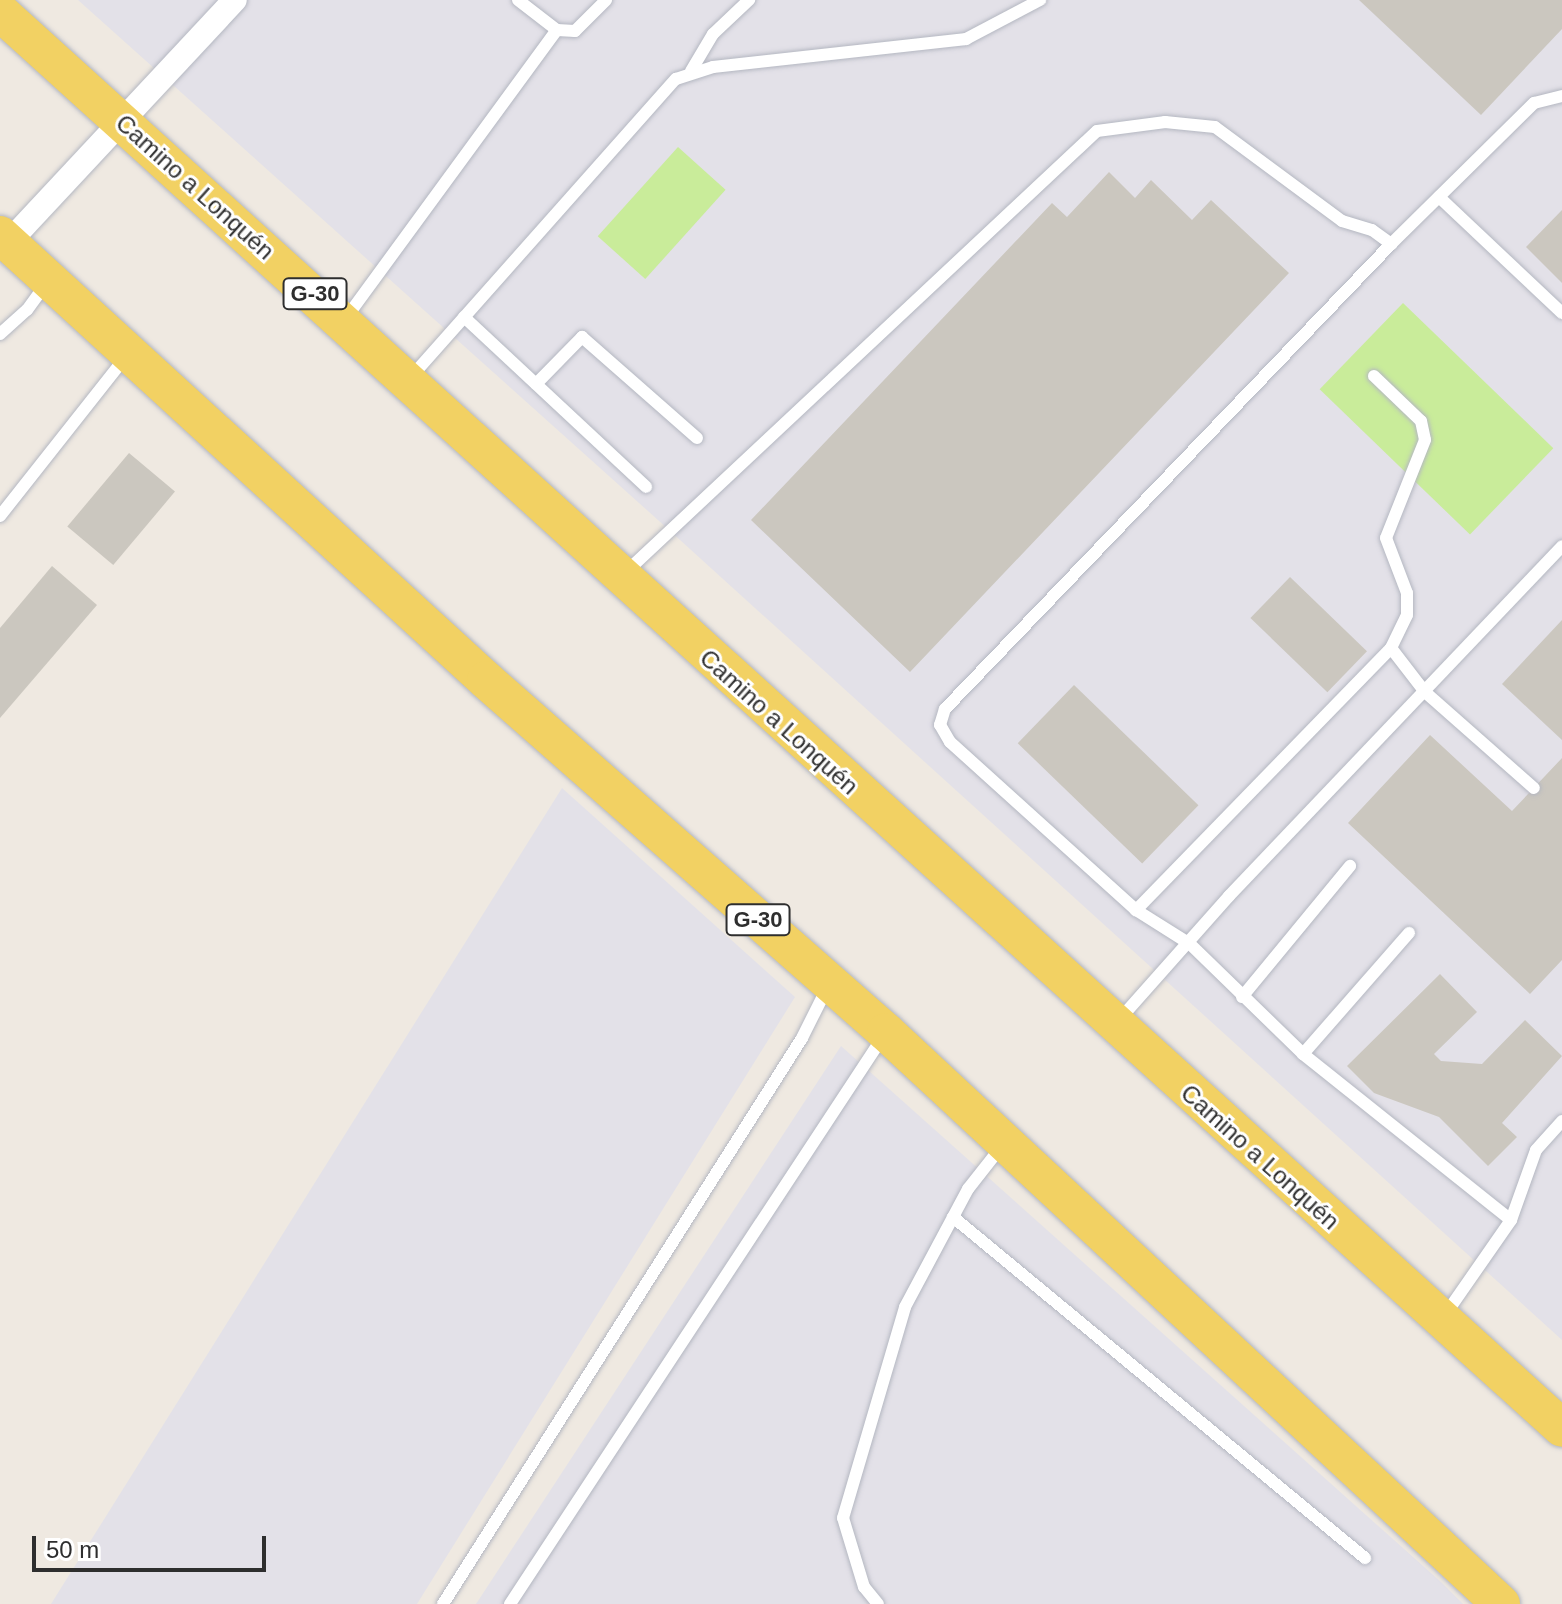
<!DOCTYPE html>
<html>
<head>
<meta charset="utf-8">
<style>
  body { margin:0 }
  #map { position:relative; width:1562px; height:1604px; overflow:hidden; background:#efe9e1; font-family:Arial,sans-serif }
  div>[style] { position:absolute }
  .industrial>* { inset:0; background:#e3e1e8 }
  .pitch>* { inset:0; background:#c9ec9a; transform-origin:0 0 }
  .building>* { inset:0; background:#cbc7bf; transform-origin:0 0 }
  .roads { filter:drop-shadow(0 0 2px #b4b7c1) drop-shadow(0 0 2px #b4b7c1) }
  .service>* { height:12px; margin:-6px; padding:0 6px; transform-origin:6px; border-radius:6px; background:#fff }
  .minor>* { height:24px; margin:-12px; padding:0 12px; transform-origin:12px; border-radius:12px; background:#fff }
  .primary>* { height:38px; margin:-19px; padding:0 19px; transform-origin:19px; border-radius:19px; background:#f2d163 }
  span { translate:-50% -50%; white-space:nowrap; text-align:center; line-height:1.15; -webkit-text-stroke:6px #fff; paint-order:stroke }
  .shield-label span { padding:2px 6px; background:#fff; border:2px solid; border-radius:6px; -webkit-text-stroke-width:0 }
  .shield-label { font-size:22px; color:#2e2e2e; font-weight:700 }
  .street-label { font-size:24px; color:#2e2e2e }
  .scale { position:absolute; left:32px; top:1536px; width:234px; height:36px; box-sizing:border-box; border:4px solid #2e2e2e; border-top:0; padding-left:10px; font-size:24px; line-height:28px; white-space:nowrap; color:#2e2e2e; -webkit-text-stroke:6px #fff; paint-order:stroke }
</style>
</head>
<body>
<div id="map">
  <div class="industrial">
    <i style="clip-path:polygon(78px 0,1562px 0,1562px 1340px,658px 520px)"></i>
    <i style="clip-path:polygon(562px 788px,795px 997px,417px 1604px,51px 1604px)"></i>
    <i style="clip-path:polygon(841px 1046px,1441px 1582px,1463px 1604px,476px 1604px)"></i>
  </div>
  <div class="pitch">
    <i style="left:678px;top:147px;width:64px;height:120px;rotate:42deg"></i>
    <i style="left:1403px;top:303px;width:209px;height:120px;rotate:44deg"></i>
  </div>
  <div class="building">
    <i style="clip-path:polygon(1359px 0,1562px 0,1562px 29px,1481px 115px)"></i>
    <i style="clip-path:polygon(1109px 172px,1135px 198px,1151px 180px,1192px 220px,1211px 200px,1289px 273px,910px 672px,751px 520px,1052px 203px,1067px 217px)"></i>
    <i style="clip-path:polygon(1562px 210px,1562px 283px,1526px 247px)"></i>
    <i style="left:129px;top:453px;width:60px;height:96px;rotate:40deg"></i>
    <i style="clip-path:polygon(52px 566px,97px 605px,0 718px,0 628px)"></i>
    <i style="left:1290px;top:577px;width:107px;height:57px;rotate:44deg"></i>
    <i style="clip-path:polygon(1562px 620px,1562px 740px,1502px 684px)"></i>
    <i style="left:1074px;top:685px;width:173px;height:81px;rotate:44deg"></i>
    <i style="clip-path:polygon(1430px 735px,1512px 811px,1562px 758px,1562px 960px,1530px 994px,1348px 823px)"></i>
    <i style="clip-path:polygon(1440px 974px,1477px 1012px,1434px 1054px,1441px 1061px,1482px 1064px,1525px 1020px,1562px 1056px,1502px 1123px,1517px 1137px,1488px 1166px,1439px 1117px,1374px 1093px,1347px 1066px)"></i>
  </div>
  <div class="roads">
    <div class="service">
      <i style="left:518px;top:0;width:49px;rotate:37.6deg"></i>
      <i style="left:557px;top:30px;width:18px;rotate:3deg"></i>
      <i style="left:575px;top:31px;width:44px;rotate:-45deg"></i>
      <i style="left:691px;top:71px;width:43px;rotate:-59.3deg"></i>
      <i style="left:713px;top:34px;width:50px;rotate:-43.4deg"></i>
      <i style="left:1439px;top:197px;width:169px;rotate:43.3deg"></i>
      <i style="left:464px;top:317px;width:249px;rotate:43deg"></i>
      <i style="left:346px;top:318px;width:357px;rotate:-53.8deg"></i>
      <i style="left:0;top:334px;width:36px;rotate:-42deg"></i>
      <i style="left:27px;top:310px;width:34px;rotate:-54deg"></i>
      <i style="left:1374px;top:376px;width:65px;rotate:43.8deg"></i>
      <i style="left:1421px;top:421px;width:19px;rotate:78deg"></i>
      <i style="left:1425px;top:440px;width:105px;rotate:111.7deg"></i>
      <i style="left:1386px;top:538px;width:59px;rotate:69.1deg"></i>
      <i style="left:1407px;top:593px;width:22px;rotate:90deg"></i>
      <i style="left:1407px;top:615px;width:37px;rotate:116deg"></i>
      <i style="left:1391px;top:648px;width:366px;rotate:134.2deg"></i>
      <i style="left:1136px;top:910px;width:251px;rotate:-137.9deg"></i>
      <i style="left:950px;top:742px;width:20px;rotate:-120deg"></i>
      <i style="left:940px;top:725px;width:17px;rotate:-73deg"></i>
      <i style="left:945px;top:709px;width:644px;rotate:-46.19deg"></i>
      <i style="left:411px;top:377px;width:399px;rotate:-48.4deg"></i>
      <i style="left:676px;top:79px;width:39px;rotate:-18deg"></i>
      <i style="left:713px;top:67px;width:255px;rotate:-6.3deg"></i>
      <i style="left:966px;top:39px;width:84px;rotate:-27.8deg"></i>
      <i style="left:536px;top:384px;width:66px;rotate:-45.6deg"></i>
      <i style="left:582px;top:337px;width:153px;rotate:41.3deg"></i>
      <i style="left:0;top:516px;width:205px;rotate:-51.7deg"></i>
      <i style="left:626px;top:572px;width:645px;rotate:-43.12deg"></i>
      <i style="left:1097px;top:131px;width:69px;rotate:-7.5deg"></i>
      <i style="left:1165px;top:122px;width:50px;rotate:5.7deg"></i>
      <i style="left:1215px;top:127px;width:158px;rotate:36.5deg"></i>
      <i style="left:1342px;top:221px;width:31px;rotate:17deg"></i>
      <i style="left:1372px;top:230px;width:24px;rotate:36deg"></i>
      <i style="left:1391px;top:244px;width:201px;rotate:-44.6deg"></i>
      <i style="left:1534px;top:103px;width:29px;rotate:-14deg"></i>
      <i style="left:1391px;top:648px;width:56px;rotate:52.3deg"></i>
      <i style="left:1425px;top:692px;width:145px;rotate:41.4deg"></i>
      <i style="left:1136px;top:910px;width:64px;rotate:32.2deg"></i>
      <i style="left:1190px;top:944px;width:158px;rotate:44.2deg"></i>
      <i style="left:1303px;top:1054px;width:266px;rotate:38.6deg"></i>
      <i style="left:1242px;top:997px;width:170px;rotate:-50.5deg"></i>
      <i style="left:1119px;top:1020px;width:166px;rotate:-48.4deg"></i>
      <i style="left:1229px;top:896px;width:483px;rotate:-46.4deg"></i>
      <i style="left:1303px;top:1054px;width:161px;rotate:-48.8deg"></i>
      <i style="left:953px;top:1217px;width:535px;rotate:39.61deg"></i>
      <i style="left:1445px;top:1315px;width:116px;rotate:-55.2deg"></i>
      <i style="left:1511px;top:1220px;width:74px;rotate:-70.3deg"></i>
      <i style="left:1536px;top:1150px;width:39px;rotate:-48deg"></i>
      <i style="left:443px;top:1604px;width:670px;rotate:-57.61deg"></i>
      <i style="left:802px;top:1038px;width:58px;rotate:-63.4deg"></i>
      <i style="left:510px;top:1604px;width:681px;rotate:-56.68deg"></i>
      <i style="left:878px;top:1604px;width:22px;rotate:-129deg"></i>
      <i style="left:864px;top:1587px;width:72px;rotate:-106.9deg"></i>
      <i style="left:843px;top:1518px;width:220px;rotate:-73.6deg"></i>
      <i style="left:905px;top:1307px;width:134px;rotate:-61.9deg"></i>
      <i style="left:968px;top:1189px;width:53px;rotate:-51.8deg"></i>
    </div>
    <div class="minor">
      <i style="left:9px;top:242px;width:331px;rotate:-47deg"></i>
    </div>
    <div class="primary">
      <i style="left:0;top:12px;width:2108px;rotate:42.19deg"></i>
      <i style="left:0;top:235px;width:659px;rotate:42.48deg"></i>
      <i style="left:486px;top:680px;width:533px;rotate:41.35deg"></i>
      <i style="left:886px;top:1032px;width:840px;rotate:42.93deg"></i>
    </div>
  </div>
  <div class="shield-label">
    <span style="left:315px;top:294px">G-30</span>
    <span style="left:758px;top:920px">G-30</span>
  </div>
  <div class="street-label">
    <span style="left:195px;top:187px;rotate:42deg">Camino a Lonquén</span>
    <span style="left:779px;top:722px;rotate:42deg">Camino a Lonquén</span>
    <span style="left:1260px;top:1157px;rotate:42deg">Camino a Lonquén</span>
  </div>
  <div class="scale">50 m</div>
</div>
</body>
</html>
